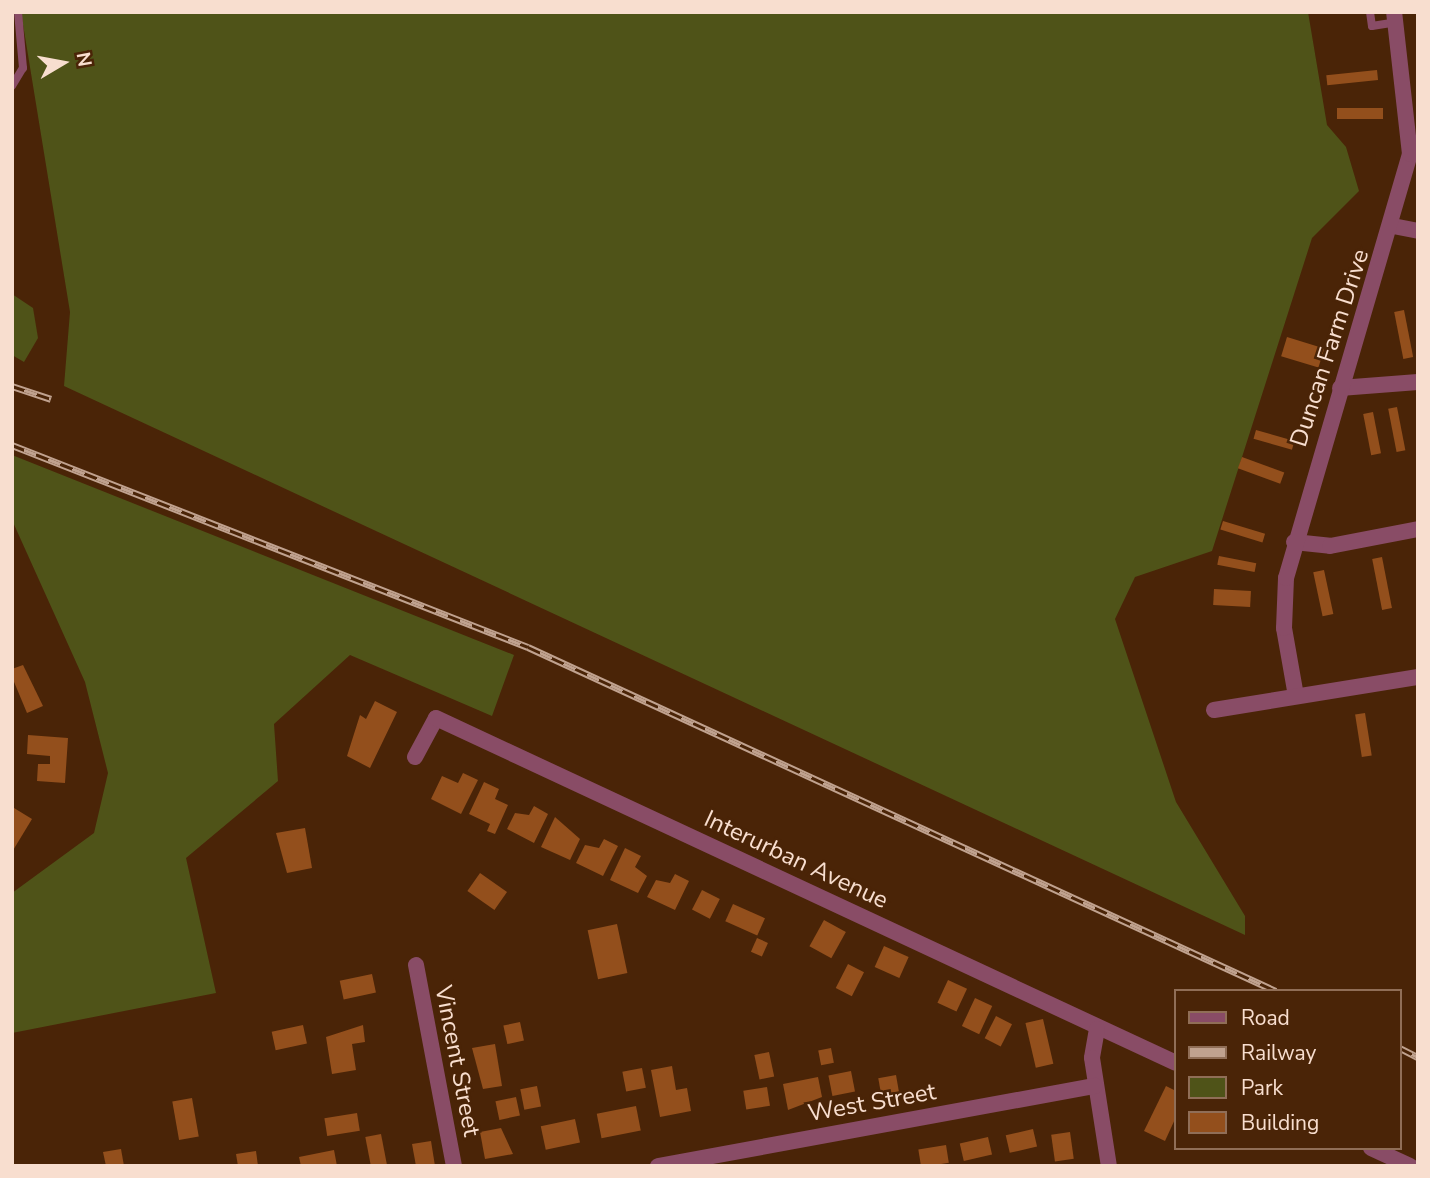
<!DOCTYPE html>
<html>
<head>
<meta charset="utf-8">
<style>
  body { margin:0 }
  #map { position:relative; width:1430px; height:1178px; overflow:hidden; background:#4a2407; font-family:"Nunito Sans",sans-serif }
  div>[style] { position:absolute }
  .green>* { inset:0; background:#4f5318 }
  .building>* { inset:0; background:#934f1c; transform-origin:0 0 }
  .service>* { height:8px; margin:-4px; padding:0 4px; transform-origin:4px; border-radius:4px; background:#894c66 }
  .minor>* { height:16px; margin:-8px; padding:0 8px; transform-origin:8px; border-radius:8px; background:#894c66 }
  .rail>* { height:7px; margin-top:-3.5px; transform-origin:0; background:repeating-linear-gradient(90deg,#4a2407 0 13px,#c0a28f 0 26px); box-sizing:border-box; border-block:2px solid #c0a28f }
  span { translate:-50% -50%; white-space:nowrap; text-align:center; line-height:1.15; -webkit-text-stroke:5px #4a2407; paint-order:stroke }
  .street-label { font-size:24px; color:#f8decf }
  .frame { position:absolute; inset:0; border:14px solid #f8decf; pointer-events:none }
  .legend { position:absolute; left:1174px; top:989px; width:228px; height:161px; box-sizing:border-box; background:#4a2407; border:2px solid #906e57; margin:0; padding:9px 12px; list-style:none; font-size:21px; color:#f8decf }
  .legend li { display:flex; align-items:center; gap:14px; height:35px }
  .legend b { width:35px; border:2px solid #906e57 }
  .north { position:absolute; left:28px; top:28px; width:70px; height:70px; -webkit-text-stroke:5px #4a2407; paint-order:stroke; rotate:80deg; font-size:19px; font-weight:700; line-height:28px; text-align:center; color:#f8decf }
  .north::after { content:''; display:block; margin:auto; width:24px; height:32px; background:#f8decf; clip-path:polygon(50% 0,100% 100%,50% 72%,0 100%) }
</style>
</head>
<body>
<div id="map">
  <div class="green">
    <i style="clip-path:polygon(21px 12px,1308px 12px,1327px 125px,1346px 147px,1359px 191px,1312px 238px,1212px 551px,1135px 577px,1115px 619px,1176px 802px,1245px 916px,1245px 935px,64px 386px,70px 312px)"></i>
    <i style="clip-path:polygon(12px 294px,33px 308px,38px 338px,24px 362px,12px 355px)"></i>
    <i style="clip-path:polygon(12px 455px,514px 655px,492px 716px,350px 655px,274px 724px,278px 781px,186px 858px,216px 993px,12px 1033px,12px 893px,94px 833px,108px 773px,85px 682px,12px 520px)"></i>
  </div>
  <div class="building">
    <i style="left:1377px;top:70px;width:10px;height:51px;rotate:84deg"></i>
    <i style="left:1383px;top:108px;width:11px;height:46px;rotate:90deg"></i>
    <i style="left:1404px;top:310px;width:48px;height:10px;rotate:79deg"></i>
    <i style="left:1287px;top:337px;width:39px;height:20px;rotate:17deg"></i>
    <i style="left:1397px;top:407px;width:44px;height:9px;rotate:79deg"></i>
    <i style="left:1373px;top:412px;width:42px;height:10px;rotate:79deg"></i>
    <i style="left:1256px;top:430px;width:40px;height:9px;rotate:16deg"></i>
    <i style="left:1242px;top:457px;width:45px;height:12px;rotate:20deg"></i>
    <i style="left:1223px;top:521px;width:44px;height:9px;rotate:17deg"></i>
    <i style="left:1219px;top:556px;width:38px;height:9px;rotate:11deg"></i>
    <i style="left:1382px;top:557px;width:52px;height:10px;rotate:79deg"></i>
    <i style="left:1324px;top:570px;width:45px;height:11px;rotate:78deg"></i>
    <i style="left:1214px;top:589px;width:37px;height:16px;rotate:3deg"></i>
    <i style="clip-path:polygon(23px 665px,43px 706px,27px 713px,12px 677px,12px 669px)"></i>
    <i style="clip-path:polygon(375px 701px,397px 712px,370px 768px,347px 756px,360px 715px,366px 719px)"></i>
    <i style="left:1365px;top:713px;width:43px;height:10px;rotate:81deg"></i>
    <i style="clip-path:polygon(28px 735px,68px 738px,65px 783px,37px 781px,38px 764px,50px 764px,50px 756px,27px 754px)"></i>
    <i style="clip-path:polygon(463px 773px,478px 780px,461px 814px,431px 799px,442px 776px,458px 783px)"></i>
    <i style="clip-path:polygon(484px 782px,499px 789px,495px 799px,508px 805px,495px 834px,487px 831px,490px 824px,469px 814px)"></i>
    <i style="clip-path:polygon(534px 806px,548px 814px,534px 843px,507px 829px,515px 813px,529px 815px)"></i>
    <i style="clip-path:polygon(14px 808px,32px 819px,12px 852px,12px 812px)"></i>
    <i style="clip-path:polygon(555px 817px,580px 839px,570px 860px,541px 847px)"></i>
    <i style="clip-path:polygon(305px 828px,312px 868px,287px 873px,276px 833px)"></i>
    <i style="clip-path:polygon(604px 839px,618px 846px,603px 876px,576px 863px,585px 845px,599px 848px)"></i>
    <i style="clip-path:polygon(625px 848px,641px 856px,635px 867px,647px 876px,638px 893px,610px 880px)"></i>
    <i style="left:480px;top:873px;width:33px;height:22px;rotate:35deg"></i>
    <i style="clip-path:polygon(675px 874px,689px 881px,675px 910px,647px 897px,656px 880px,670px 883px)"></i>
    <i style="left:702px;top:890px;width:20px;height:22px;rotate:27deg"></i>
    <i style="left:733px;top:904px;width:35px;height:19px;rotate:24deg"></i>
    <i style="left:824px;top:920px;width:25px;height:30px;rotate:29deg"></i>
    <i style="left:617px;top:924px;width:50px;height:30px;rotate:78deg"></i>
    <i style="left:757px;top:938px;width:12px;height:15px;rotate:24deg"></i>
    <i style="left:884px;top:946px;width:27px;height:23px;rotate:24deg"></i>
    <i style="left:848px;top:964px;width:18px;height:27px;rotate:27deg"></i>
    <i style="left:372px;top:974px;width:19px;height:33px;rotate:78deg"></i>
    <i style="left:948px;top:980px;width:21px;height:25px;rotate:25deg"></i>
    <i style="left:975px;top:998px;width:19px;height:31px;rotate:25deg"></i>
    <i style="left:996px;top:1016px;width:18px;height:25px;rotate:27deg"></i>
    <i style="left:1043px;top:1019px;width:46px;height:18px;rotate:77deg"></i>
    <i style="left:520px;top:1022px;width:19px;height:17px;rotate:78deg"></i>
    <i style="left:303px;top:1025px;width:19px;height:32px;rotate:78deg"></i>
    <i style="clip-path:polygon(363px 1025px,365px 1042px,352px 1044px,356px 1070px,332px 1074px,326px 1037px)"></i>
    <i style="clip-path:polygon(495px 1044px,502px 1086px,483px 1089px,472px 1048px)"></i>
    <i style="left:831px;top:1048px;width:15px;height:13px;rotate:79deg"></i>
    <i style="left:769px;top:1052px;width:25px;height:15px;rotate:78deg"></i>
    <i style="clip-path:polygon(672px 1066px,676px 1090px,687px 1088px,691px 1111px,660px 1117px,651px 1070px)"></i>
    <i style="left:642px;top:1068px;width:20px;height:20px;rotate:79deg"></i>
    <i style="left:851px;top:1071px;width:21px;height:23px;rotate:79deg"></i>
    <i style="left:896px;top:1075px;width:23px;height:18px;rotate:80deg"></i>
    <i style="clip-path:polygon(818px 1077px,822px 1097px,788px 1110px,783px 1084px)"></i>
    <i style="left:537px;top:1086px;width:21px;height:17px;rotate:79deg"></i>
    <i style="clip-path:polygon(1166px 1086px,1176px 1091px,1176px 1117px,1165px 1141px,1144px 1131px)"></i>
    <i style="left:767px;top:1087px;width:19px;height:24px;rotate:81deg"></i>
    <i style="left:516px;top:1097px;width:19px;height:21px;rotate:78deg"></i>
    <i style="left:192px;top:1098px;width:39px;height:20px;rotate:80deg"></i>
    <i style="left:636px;top:1106px;width:25px;height:40px;rotate:79deg"></i>
    <i style="left:357px;top:1113px;width:18px;height:33px;rotate:81deg"></i>
    <i style="left:575px;top:1119px;width:24px;height:35px;rotate:78deg"></i>
    <i style="clip-path:polygon(501px 1128px,513px 1154px,485px 1159px,480px 1132px)"></i>
    <i style="left:1033px;top:1129px;width:18px;height:28px;rotate:77deg"></i>
    <i style="left:1070px;top:1132px;width:27px;height:19px;rotate:82deg"></i>
    <i style="left:381px;top:1134px;width:33px;height:16px;rotate:79deg"></i>
    <i style="left:988px;top:1137px;width:18px;height:29px;rotate:77deg"></i>
    <i style="clip-path:polygon(431px 1141px,435px 1166px,416px 1166px,412px 1144px)"></i>
    <i style="left:946px;top:1145px;width:18px;height:28px;rotate:81deg"></i>
    <i style="clip-path:polygon(121px 1149px,124px 1166px,106px 1166px,103px 1152px)"></i>
    <i style="clip-path:polygon(334px 1150px,337px 1166px,301px 1166px,299px 1157px)"></i>
    <i style="clip-path:polygon(256px 1151px,258px 1166px,238px 1166px,236px 1154px)"></i>
  </div>
  <div class="service">
    <i style="left:1370px;top:12px;width:14px;rotate:82deg"></i>
    <i style="left:1372px;top:26px;width:24px;rotate:-9deg"></i>
    <i style="left:12px;top:86px;width:21px;rotate:-59deg"></i>
    <i style="left:23px;top:68px;width:56px;rotate:-95.1deg"></i>
  </div>
  <div class="minor">
    <i style="left:1393px;top:226px;width:25px;rotate:11deg"></i>
    <i style="left:1340px;top:388px;width:78px;rotate:-4.4deg"></i>
    <i style="left:1294px;top:542px;width:36px;rotate:6deg"></i>
    <i style="left:1330px;top:546px;width:90px;rotate:-10.9deg"></i>
    <i style="left:1296px;top:696px;width:69px;rotate:-100deg"></i>
    <i style="left:1284px;top:628px;width:50px;rotate:-87.7deg"></i>
    <i style="left:1286px;top:578px;width:442px;rotate:-73.7deg"></i>
    <i style="left:1410px;top:154px;width:143px;rotate:-96.4deg"></i>
    <i style="left:1214px;top:710px;width:207px;rotate:-9.2deg"></i>
    <i style="left:415px;top:757px;width:44px;rotate:-61.7deg"></i>
    <i style="left:436px;top:718px;width:816px;rotate:25deg"></i>
    <i style="left:416px;top:965px;width:205px;rotate:79.3deg"></i>
    <i style="left:1097px;top:1029px;width:29px;rotate:100deg"></i>
    <i style="left:1092px;top:1058px;width:109px;rotate:81.1deg"></i>
    <i style="left:1371px;top:1148px;width:43px;rotate:24.8deg"></i>
    <i style="left:658px;top:1166px;width:444px;rotate:-10.4deg"></i>
  </div>
  <div class="rail">
    <i style="left:12px;top:386px;width:41px;rotate:18.4deg"></i>
    <i style="left:12px;top:445px;width:554px;rotate:21.38deg"></i>
    <i style="left:528px;top:647px;width:823px;rotate:24.7deg"></i>
    <i style="left:1400px;top:1048px;width:20px;rotate:27deg"></i>
  </div>
  <div class="street-label">
    <span style="left:1330px;top:348px;rotate:-72deg">Duncan Farm Drive</span>
    <span style="left:796px;top:860px;rotate:25deg">Interurban Avenue</span>
    <span style="left:457px;top:1061px;rotate:79deg">Vincent Street</span>
    <span style="left:872px;top:1103px;rotate:-10deg">West Street</span>
  </div>
  <div class="frame"></div>
  <ul class="legend">
  <li><b style="height:9px;background:#894c66"></b>Road</li>
  <li><b style="height:9px;background:#c0a28f"></b>Railway</li>
  <li><b style="height:19px;background:#4f5318"></b>Park</li>
  <li><b style="height:19px;background:#934f1c"></b>Building</li>
  </ul>
  <div class="north">N</div>
</div>
</body>
</html>
